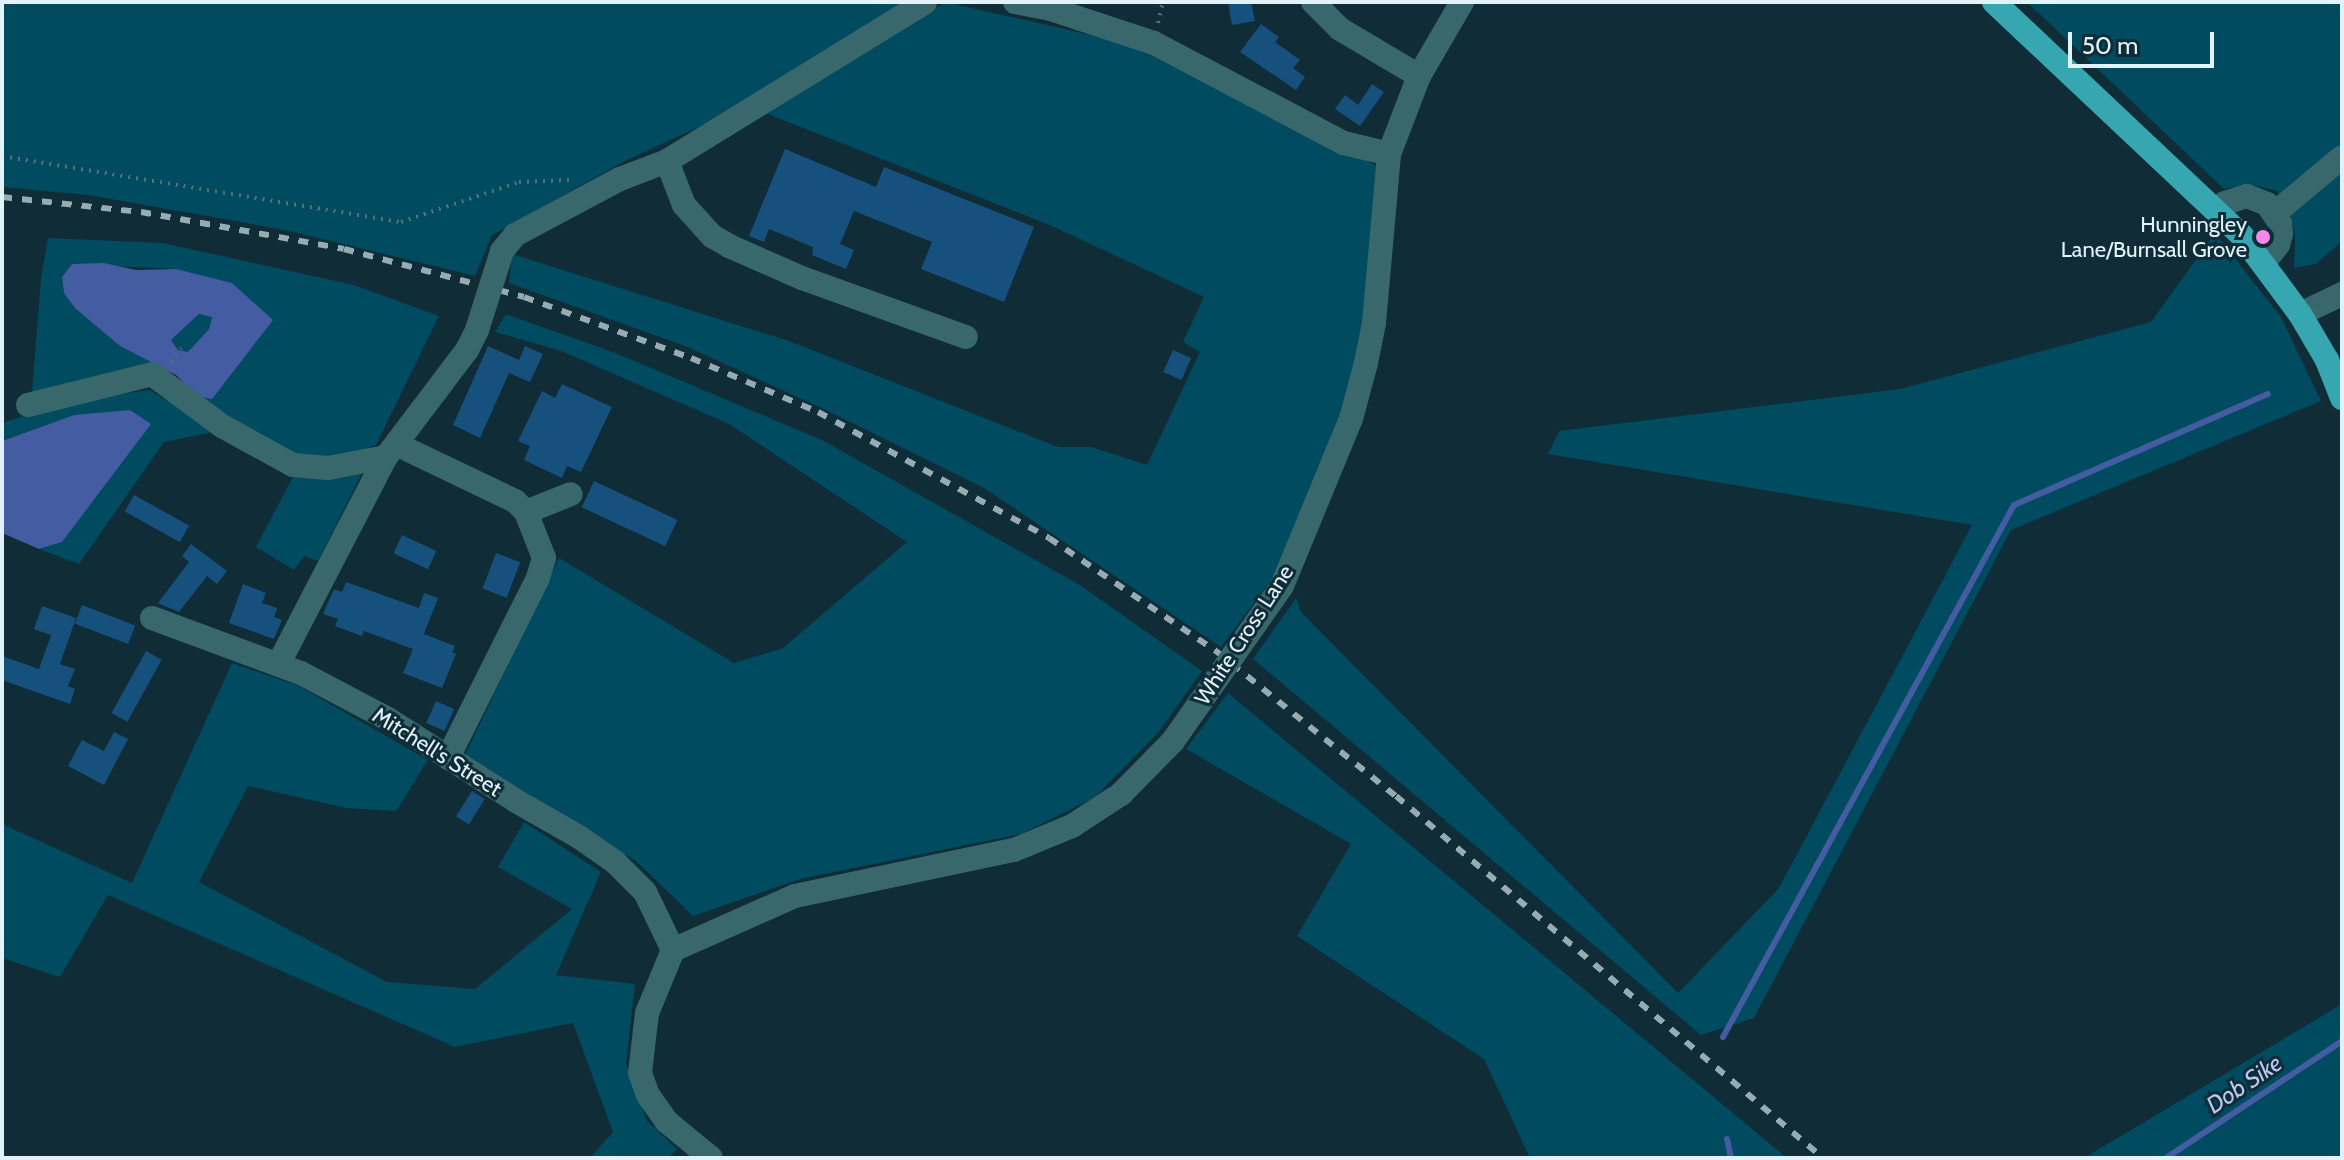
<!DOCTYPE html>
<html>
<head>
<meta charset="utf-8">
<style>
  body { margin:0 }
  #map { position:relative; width:2344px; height:1160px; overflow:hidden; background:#0f2c37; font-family:Cabin,sans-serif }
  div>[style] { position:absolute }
  .green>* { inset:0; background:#004b60 }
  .water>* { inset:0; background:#435ca2 }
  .stream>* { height:6px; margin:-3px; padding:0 3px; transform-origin:3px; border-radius:3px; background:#435ca2 }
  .building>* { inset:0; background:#16507c; transform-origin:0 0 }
  .path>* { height:4px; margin-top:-2px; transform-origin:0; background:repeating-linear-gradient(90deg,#576f79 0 2px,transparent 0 8px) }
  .minor>* { height:24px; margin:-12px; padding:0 12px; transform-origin:12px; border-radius:12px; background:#38686c }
  .major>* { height:24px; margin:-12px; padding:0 12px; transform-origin:12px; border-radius:12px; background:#36a7b0 }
  .rail>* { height:6px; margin-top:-3px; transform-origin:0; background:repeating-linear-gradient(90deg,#96abb3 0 10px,transparent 0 20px) }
  .minor-bridge>* { height:24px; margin:-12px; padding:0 12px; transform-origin:12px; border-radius:12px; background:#38686c }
  .dots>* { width:22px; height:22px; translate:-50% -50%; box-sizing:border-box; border:4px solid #0f2c37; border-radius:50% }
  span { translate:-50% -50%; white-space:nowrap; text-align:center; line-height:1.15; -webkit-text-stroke:6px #0f2c37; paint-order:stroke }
  .poi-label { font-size:22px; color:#e2f2f9 }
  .right { translate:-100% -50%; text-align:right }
  .street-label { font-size:22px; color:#e2f2f9 }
  .water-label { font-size:24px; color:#b9c9f1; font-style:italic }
  .frame { position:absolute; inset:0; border:4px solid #e2f2f9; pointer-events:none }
  .scale { position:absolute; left:2068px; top:32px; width:146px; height:36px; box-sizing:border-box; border:4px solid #e2f2f9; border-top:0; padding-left:10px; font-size:24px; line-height:28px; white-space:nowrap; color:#e2f2f9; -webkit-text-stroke:6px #0f2c37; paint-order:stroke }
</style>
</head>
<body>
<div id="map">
  <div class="green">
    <i style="clip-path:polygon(2px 2px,903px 2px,744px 106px,623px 162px,492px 235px,475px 276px,285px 230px,88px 195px,2px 187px)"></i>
    <i style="clip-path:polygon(945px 2px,1126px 43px,1380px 167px,1369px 321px,1344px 421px,1274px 576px,1221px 647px,984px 488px,826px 410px,685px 346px,509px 283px,512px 254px,789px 341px,1058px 447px,1091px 447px,1147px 465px,1200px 352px,1183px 342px,1204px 297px,1052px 226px,765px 113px)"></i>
    <i style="clip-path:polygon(2027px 2px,2342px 2px,2342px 241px,2316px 264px,2294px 268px,2295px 237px,2290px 214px,2277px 191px,2249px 184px,2224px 189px)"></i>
    <i style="clip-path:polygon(2215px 233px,2281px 317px,2321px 401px,2011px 530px,1754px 1018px,1701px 1035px,1253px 659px,1296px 598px,1301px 612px,1678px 993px,1779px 888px,1972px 525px,1548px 454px,1559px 431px,1900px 389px,2151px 322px)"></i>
    <i style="clip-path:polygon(48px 238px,163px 243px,354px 285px,439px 316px,376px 445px,333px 462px,299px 459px,248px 432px,197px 396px,273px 320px,176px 269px,72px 264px,62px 277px,64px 293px,120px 346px,155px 362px,143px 368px,32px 392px,41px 278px)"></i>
    <i style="clip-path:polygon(199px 314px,212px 316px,209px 329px,188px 353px,178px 350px,171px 340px)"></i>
    <i style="clip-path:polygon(506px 314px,613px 352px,822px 440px,1080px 585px,1202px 671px,1158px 733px,1095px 797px,1021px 834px,800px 879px,693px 916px,636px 861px,464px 757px,559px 558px,734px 663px,783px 648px,907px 542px,729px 424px,561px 351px,495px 332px)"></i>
    <i style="clip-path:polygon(150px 390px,218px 431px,164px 442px,79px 564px,39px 549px,62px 542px,74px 415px,2px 441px,2px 423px,71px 400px)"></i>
    <i style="clip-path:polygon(363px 471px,318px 561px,304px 556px,294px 570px,256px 547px,295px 473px)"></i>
    <i style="clip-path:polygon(232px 663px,299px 686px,428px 760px,396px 811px,346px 808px,248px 786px,199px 882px,387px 982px,475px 989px,572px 909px,498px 867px,524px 822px,601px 872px,556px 975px,635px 984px,626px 1064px,647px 1121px,677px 1149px,668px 1158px,590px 1158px,613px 1132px,573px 1023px,455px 1047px,108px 895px,60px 977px,2px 958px,2px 824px,132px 883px)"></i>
    <i style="clip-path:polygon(1228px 693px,1787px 1158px,1530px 1158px,1484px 1059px,1297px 936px,1351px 844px,1186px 749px)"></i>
    <i style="clip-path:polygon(2342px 1004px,2342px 1158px,2084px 1158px)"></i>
  </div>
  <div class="water">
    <i style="clip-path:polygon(evenodd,104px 263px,136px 270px,176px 269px,232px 283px,273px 320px,212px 399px,197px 396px,176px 375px,120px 346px,75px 308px,64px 293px,62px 277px,72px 264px,104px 263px,199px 314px,212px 317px,209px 329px,188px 352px,178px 350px,171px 340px,199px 314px)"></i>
    <i style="clip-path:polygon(130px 410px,151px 424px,62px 542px,39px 549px,2px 533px,2px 441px,74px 415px)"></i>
  </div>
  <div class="stream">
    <i style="left:1723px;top:1037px;width:606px;rotate:-61.32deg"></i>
    <i style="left:2014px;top:505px;width:277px;rotate:-23.6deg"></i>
    <i style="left:1727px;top:1139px;width:19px;rotate:78deg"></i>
    <i style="left:2166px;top:1158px;width:211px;rotate:-33.6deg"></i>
  </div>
  <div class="building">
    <i style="clip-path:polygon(1228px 2px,1251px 2px,1255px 21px,1232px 25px)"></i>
    <i style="clip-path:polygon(1261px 24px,1279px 37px,1275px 42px,1300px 60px,1293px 68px,1305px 77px,1296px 90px,1240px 52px)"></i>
    <i style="clip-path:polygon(1372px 84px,1384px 92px,1360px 126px,1335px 109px,1345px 95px,1358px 105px)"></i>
    <i style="clip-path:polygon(785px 149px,876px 187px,884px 167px,1034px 227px,1004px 302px,921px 269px,932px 242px,854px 211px,840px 244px,854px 250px,846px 269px,812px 255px,813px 247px,769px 229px,764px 242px,749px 236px)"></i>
    <i style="clip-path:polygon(488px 346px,519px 360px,525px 346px,543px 354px,530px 382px,509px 373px,480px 438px,453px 425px)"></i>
    <i style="left:1173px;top:350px;width:20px;height:24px;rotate:24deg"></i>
    <i style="clip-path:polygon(562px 384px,612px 407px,581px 472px,567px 466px,562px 478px,524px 460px,530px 446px,518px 441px,542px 391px,555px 398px)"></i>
    <i style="left:594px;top:481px;width:92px;height:29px;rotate:25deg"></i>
    <i style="left:134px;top:495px;width:63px;height:19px;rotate:29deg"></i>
    <i style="left:402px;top:535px;width:38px;height:20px;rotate:25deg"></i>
    <i style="clip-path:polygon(191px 544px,227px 571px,217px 584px,207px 576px,179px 612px,158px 603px,189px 562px,182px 556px)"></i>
    <i style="left:496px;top:553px;width:26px;height:38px;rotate:21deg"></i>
    <i style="clip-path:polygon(346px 582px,419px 608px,424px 593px,438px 598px,424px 634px,455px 646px,452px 652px,456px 654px,442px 688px,403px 673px,413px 649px,364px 631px,362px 636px,335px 626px,338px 619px,323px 614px,334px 589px,342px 592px)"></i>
    <i style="clip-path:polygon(243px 584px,266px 593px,262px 603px,277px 608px,274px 617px,282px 620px,274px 639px,229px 623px)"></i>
    <i style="left:82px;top:605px;width:57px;height:20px;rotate:21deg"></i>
    <i style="clip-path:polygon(42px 606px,76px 618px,60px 664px,75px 669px,68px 686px,75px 689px,70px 704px,2px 680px,2px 656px,39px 669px,51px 635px,34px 629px)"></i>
    <i style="left:146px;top:651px;width:18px;height:71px;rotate:29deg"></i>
    <i style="left:436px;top:701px;width:20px;height:24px;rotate:24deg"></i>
    <i style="clip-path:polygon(114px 732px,128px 739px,104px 785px,68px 766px,82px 740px,104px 751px)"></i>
    <i style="left:472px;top:791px;width:15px;height:30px;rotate:32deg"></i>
  </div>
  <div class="path">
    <i style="left:1158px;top:23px;width:22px;rotate:-77deg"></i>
    <i style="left:2px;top:156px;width:404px;rotate:9.4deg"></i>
    <i style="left:401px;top:222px;width:125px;rotate:-18.7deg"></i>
    <i style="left:519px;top:182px;width:51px;rotate:-2.2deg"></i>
    <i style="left:171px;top:362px;width:17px;rotate:-54deg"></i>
  </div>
  <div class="minor">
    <i style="left:1015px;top:2px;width:37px;rotate:11deg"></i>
    <i style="left:1051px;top:9px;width:108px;rotate:18.3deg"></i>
    <i style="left:1154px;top:43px;width:215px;rotate:27.8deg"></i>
    <i style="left:1344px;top:143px;width:46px;rotate:13.7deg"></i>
    <i style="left:1313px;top:2px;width:38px;rotate:45deg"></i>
    <i style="left:1340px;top:29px;width:92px;rotate:30.7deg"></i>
    <i style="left:667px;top:161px;width:47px;rotate:68.9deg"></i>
    <i style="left:684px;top:205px;width:42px;rotate:47.9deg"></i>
    <i style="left:712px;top:236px;width:20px;rotate:30deg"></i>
    <i style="left:729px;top:246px;width:80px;rotate:23.7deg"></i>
    <i style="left:802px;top:278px;width:174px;rotate:19.8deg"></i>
    <i style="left:2217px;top:211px;width:11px;rotate:-45deg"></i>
    <i style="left:2225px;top:203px;width:23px;rotate:-18deg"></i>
    <i style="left:2247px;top:196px;width:22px;rotate:22deg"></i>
    <i style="left:2267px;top:204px;width:23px;rotate:56deg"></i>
    <i style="left:2280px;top:223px;width:11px;rotate:85deg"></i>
    <i style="left:2281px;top:234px;width:11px;rotate:105deg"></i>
    <i style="left:2278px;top:245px;width:22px;rotate:129deg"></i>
    <i style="left:2275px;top:213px;width:87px;rotate:-39.9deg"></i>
    <i style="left:502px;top:251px;width:21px;rotate:-51deg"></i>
    <i style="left:515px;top:235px;width:119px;rotate:-28.1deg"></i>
    <i style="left:620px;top:179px;width:50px;rotate:-21deg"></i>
    <i style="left:667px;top:161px;width:303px;rotate:-31.6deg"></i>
    <i style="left:2300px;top:314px;width:47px;rotate:-25.5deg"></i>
    <i style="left:28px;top:405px;width:128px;rotate:-14deg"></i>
    <i style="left:152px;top:374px;width:87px;rotate:36.6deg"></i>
    <i style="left:222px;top:426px;width:81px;rotate:28.8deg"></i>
    <i style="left:293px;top:465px;width:35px;rotate:5deg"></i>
    <i style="left:328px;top:468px;width:59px;rotate:-10.7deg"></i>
    <i style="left:386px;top:457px;width:134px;rotate:-52.9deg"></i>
    <i style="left:467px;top:350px;width:22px;rotate:-63deg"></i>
    <i style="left:398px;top:445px;width:130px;rotate:25.6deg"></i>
    <i style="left:515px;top:501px;width:16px;rotate:45deg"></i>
    <i style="left:526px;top:512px;width:49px;rotate:68.6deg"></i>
    <i style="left:544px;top:558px;width:21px;rotate:107deg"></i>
    <i style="left:538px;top:578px;width:201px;rotate:116.6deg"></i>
    <i style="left:526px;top:512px;width:48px;rotate:-21.8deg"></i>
    <i style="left:1282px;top:586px;width:181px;rotate:-67.6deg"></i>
    <i style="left:1351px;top:419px;width:58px;rotate:-75deg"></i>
    <i style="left:1366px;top:363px;width:41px;rotate:-78.7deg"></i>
    <i style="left:1374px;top:323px;width:170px;rotate:-84.9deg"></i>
    <i style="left:1389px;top:154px;width:84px;rotate:-69deg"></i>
    <i style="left:1419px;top:76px;width:86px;rotate:-59.8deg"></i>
    <i style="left:152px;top:618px;width:159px;rotate:20.3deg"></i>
    <i style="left:301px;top:673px;width:98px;rotate:27.9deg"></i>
    <i style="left:388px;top:719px;width:152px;rotate:32.6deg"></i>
    <i style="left:516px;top:801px;width:73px;rotate:29.7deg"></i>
    <i style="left:579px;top:837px;width:44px;rotate:34.8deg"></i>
    <i style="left:615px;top:862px;width:42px;rotate:45deg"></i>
    <i style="left:645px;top:892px;width:64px;rotate:64.2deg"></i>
    <i style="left:279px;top:663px;width:232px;rotate:-62.6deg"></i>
    <i style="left:673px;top:950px;width:133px;rotate:-23.9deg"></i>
    <i style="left:795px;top:896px;width:224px;rotate:-11.9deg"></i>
    <i style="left:1014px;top:850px;width:63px;rotate:-22.5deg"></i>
    <i style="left:1072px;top:826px;width:59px;rotate:-33.1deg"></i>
    <i style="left:1121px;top:794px;width:74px;rotate:-45.5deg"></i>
    <i style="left:673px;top:950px;width:68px;rotate:112.4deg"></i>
    <i style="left:647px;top:1013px;width:60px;rotate:96.7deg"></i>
    <i style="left:640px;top:1073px;width:23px;rotate:70deg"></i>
    <i style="left:648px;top:1095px;width:32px;rotate:55deg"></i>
    <i style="left:666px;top:1121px;width:58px;rotate:39.4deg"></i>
  </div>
  <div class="major">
    <i style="left:1994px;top:2px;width:341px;rotate:43.3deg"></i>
    <i style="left:2242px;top:236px;width:97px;rotate:53.4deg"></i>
    <i style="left:2300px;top:314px;width:53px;rotate:59.6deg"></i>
    <i style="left:2327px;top:360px;width:41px;rotate:68.5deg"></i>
  </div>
  <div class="rail">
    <i style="left:2px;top:197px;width:140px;rotate:6.2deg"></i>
    <i style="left:141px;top:212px;width:206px;rotate:10.3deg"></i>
    <i style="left:344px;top:249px;width:186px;rotate:14.9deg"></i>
    <i style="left:524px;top:297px;width:178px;rotate:20.1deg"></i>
    <i style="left:691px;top:358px;width:138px;rotate:23deg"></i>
    <i style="left:818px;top:412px;width:263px;rotate:28.6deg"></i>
    <i style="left:1049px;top:538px;width:202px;rotate:34.1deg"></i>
    <i style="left:1216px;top:651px;width:231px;rotate:38.9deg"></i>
    <i style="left:1396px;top:796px;width:560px;rotate:40.29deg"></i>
  </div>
  <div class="minor-bridge">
    <i style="left:477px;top:330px;width:83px;rotate:-72.4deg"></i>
    <i style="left:1173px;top:741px;width:189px;rotate:-54.9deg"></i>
  </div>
  <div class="dots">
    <i style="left:2263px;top:237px;background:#f888ea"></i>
  </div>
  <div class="poi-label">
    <span class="right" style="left:2247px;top:237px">Hunningley<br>Lane/Burnsall Grove</span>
  </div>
  <div class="street-label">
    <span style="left:1244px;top:635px;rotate:-57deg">White Cross Lane</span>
    <span style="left:437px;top:752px;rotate:32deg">Mitchell's Street</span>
  </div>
  <div class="water-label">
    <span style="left:2244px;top:1084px;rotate:-34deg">Dob Sike</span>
  </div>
  <div class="frame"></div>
  <div class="scale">50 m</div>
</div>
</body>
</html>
